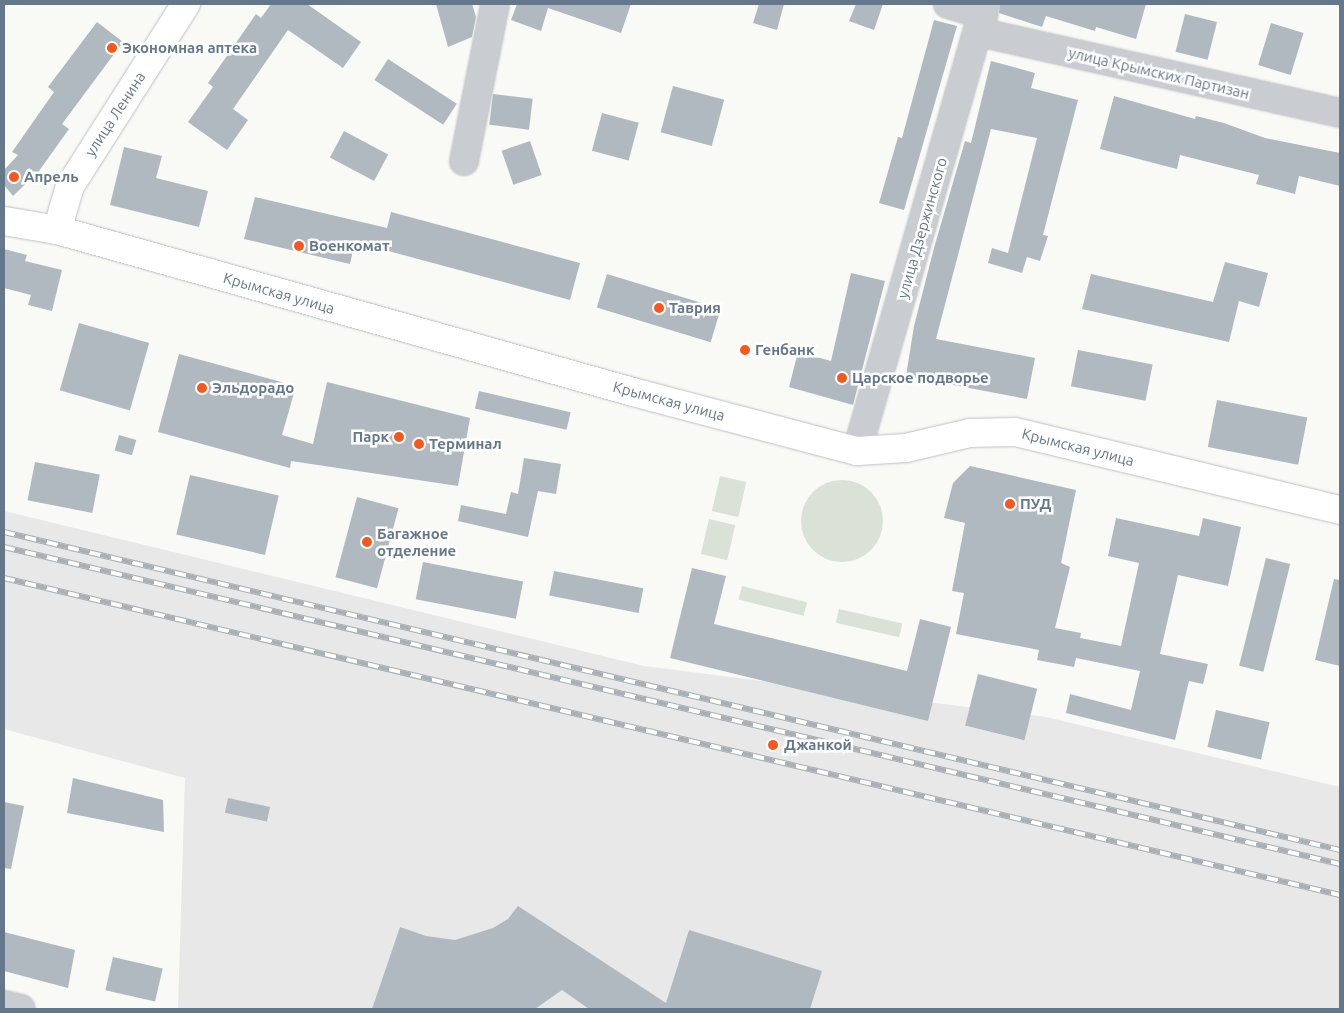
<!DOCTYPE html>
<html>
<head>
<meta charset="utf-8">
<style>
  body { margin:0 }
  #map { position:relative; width:1344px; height:1013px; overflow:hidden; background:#f9f9f6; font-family:Ubuntu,sans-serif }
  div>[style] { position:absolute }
  .built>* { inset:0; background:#e7e8e7 }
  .green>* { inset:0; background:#dae2d7; transform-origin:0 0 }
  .round { border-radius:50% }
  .building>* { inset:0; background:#b1b9c0; transform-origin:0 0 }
  .roads { filter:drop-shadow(0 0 1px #bcc0c4) drop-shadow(0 0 1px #bcc0c4) }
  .minor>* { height:28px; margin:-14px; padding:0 14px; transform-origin:14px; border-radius:14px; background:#c9cdd1 }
  .major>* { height:28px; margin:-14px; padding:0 14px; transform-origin:14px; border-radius:14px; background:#fff }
  .rail>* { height:5.5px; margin-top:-2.75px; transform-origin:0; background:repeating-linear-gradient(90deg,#fff 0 11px,#a8afb5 0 22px); box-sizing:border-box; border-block:1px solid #a8afb5 }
  .dots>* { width:14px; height:14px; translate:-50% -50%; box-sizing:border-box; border:2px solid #fff; border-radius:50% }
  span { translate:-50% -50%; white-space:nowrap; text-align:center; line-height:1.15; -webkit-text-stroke:5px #fff; paint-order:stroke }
  .poi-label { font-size:15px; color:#65788b; font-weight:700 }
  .left { translate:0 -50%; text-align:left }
  .right { translate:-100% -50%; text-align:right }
  .street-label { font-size:15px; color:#65788b }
  .frame { position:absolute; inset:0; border:5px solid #65788b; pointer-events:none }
</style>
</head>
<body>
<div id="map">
  <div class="built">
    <i style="clip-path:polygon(4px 511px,644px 666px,1046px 717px,1340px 787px,1340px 1009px,178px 1009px,185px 778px,4px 729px)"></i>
  </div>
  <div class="green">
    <i style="left:720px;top:476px;width:27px;height:36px;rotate:13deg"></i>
    <i class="round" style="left:801px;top:480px;width:82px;height:82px"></i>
    <i style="left:709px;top:519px;width:27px;height:36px;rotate:13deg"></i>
    <i style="left:742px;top:586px;width:67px;height:14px;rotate:14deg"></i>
    <i style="left:839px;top:609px;width:65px;height:14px;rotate:13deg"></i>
  </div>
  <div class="building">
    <i style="clip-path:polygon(271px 4px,307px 4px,361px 42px,343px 68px,288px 30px,233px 109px,248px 120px,227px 150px,188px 122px,213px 87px,208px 83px,256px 14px,261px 18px)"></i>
    <i style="clip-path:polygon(436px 4px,472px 4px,476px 17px,472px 37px,448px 47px)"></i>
    <i style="clip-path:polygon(517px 4px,631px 4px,621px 33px,548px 8px,541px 31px,511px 20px)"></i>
    <i style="clip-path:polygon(759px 4px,784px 4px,777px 30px,753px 23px)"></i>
    <i style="clip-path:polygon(856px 4px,883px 4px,874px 30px,849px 21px)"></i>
    <i style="clip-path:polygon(1000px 4px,1146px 4px,1136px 39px,1096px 27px,1095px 31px,1046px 16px,1042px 27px,999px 13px)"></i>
    <i style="left:1185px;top:14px;width:33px;height:39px;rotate:14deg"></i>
    <i style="clip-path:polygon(934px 20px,957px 26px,904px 210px,879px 203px,898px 137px,902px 138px)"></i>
    <i style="clip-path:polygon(97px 22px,123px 42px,62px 124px,69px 129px,39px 171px,13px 196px,4px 185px,4px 170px,18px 155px,12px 152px,54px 92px,48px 87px)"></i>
    <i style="left:1271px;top:23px;width:34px;height:44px;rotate:17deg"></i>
    <i style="left:388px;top:59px;width:82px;height:25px;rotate:33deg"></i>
    <i style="clip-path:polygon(991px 61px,1035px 73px,1031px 88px,1078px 100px,1043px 235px,1048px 236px,1040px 261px,1027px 257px,1022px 273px,988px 263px,992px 248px,1008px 253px,1037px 138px,991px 129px,936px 339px,1035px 358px,1027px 399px,906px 376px,914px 326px,934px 248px,965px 141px,971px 143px)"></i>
    <i style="left:673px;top:86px;width:53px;height:48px;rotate:15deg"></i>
    <i style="left:493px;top:94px;width:40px;height:31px;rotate:7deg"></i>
    <i style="clip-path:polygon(1114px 96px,1195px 119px,1196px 116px,1224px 123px,1265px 138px,1340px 153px,1340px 186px,1299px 176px,1295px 194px,1256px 184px,1259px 175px,1180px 155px,1177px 169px,1100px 149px)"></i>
    <i style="left:602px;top:113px;width:38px;height:39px;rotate:15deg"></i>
    <i style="left:344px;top:131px;width:50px;height:30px;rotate:28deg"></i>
    <i style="left:530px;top:141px;width:36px;height:30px;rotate:71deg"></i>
    <i style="clip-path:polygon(124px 147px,162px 156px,156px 178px,208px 191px,199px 227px,110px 205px)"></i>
    <i style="clip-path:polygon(255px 197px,387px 228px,391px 212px,580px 263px,570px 300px,355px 242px,350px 264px,244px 239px)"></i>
    <i style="clip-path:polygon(4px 249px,27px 255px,25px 261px,62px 270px,52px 311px,28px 305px,31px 295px,4px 288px)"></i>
    <i style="clip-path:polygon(1225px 262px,1268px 273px,1259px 307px,1239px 301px,1229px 342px,1082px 309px,1091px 274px,1213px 302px)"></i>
    <i style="clip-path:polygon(851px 273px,885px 281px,853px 405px,789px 387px,798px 352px,831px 361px)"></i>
    <i style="left:607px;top:274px;width:119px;height:35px;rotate:17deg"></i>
    <i style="left:79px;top:323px;width:73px;height:70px;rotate:16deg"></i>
    <i style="left:1078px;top:350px;width:76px;height:37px;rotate:11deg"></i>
    <i style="clip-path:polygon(179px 354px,296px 386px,282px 435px,313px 444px,327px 382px,470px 418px,458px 486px,291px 461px,290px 468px,158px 432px)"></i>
    <i style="left:479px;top:391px;width:94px;height:18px;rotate:13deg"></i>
    <i style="left:1217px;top:400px;width:92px;height:48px;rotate:11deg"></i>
    <i style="left:119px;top:435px;width:18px;height:16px;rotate:16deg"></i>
    <i style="clip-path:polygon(524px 458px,561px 464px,556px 494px,538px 491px,528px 537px,458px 521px,461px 505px,506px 514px,511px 492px,518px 494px)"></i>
    <i style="left:35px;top:462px;width:66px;height:39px;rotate:11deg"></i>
    <i style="clip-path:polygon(970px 466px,1076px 490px,1061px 563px,1070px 567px,1055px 628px,1081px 633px,1080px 638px,1121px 646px,1139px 563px,1108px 556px,1116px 518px,1199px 536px,1203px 518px,1241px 527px,1228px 586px,1178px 575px,1160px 654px,1208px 664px,1203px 684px,1189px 681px,1175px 740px,1066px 713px,1070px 694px,1131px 710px,1140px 671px,1076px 658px,1074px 667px,1037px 660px,1039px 650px,956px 634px,964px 593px,952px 591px,965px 523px,944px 518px,953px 483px)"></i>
    <i style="left:190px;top:475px;width:91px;height:61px;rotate:13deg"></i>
    <i style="left:357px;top:497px;width:43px;height:83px;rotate:15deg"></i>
    <i style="left:1266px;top:558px;width:25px;height:111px;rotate:14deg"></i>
    <i style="left:423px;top:562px;width:102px;height:38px;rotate:11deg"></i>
    <i style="clip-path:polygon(692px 568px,726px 576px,714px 624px,907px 671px,920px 619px,951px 627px,928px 721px,670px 658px)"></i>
    <i style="left:554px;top:571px;width:91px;height:25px;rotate:11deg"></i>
    <i style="clip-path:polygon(1334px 579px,1340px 580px,1340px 666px,1315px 660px)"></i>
    <i style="left:978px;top:674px;width:61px;height:53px;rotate:14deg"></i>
    <i style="left:1216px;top:710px;width:55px;height:38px;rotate:13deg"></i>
    <i style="clip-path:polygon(73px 778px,163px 800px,164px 832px,67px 813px)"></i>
    <i style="left:228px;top:798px;width:43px;height:15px;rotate:12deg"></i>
    <i style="clip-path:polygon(4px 802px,24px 806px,11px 869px,4px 868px)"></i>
    <i style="clip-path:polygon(518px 906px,666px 1003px,689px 930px,822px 971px,810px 1009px,589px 1009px,562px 990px,535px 1009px,372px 1009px,400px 927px,426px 936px,455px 940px,493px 928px,508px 919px)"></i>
    <i style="clip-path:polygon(4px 932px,75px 950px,68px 988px,4px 971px)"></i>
    <i style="left:113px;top:957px;width:51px;height:34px;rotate:13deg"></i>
  </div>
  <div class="roads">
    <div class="minor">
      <i style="left:948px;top:4px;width:37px;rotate:17deg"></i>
      <i style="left:978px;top:32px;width:371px;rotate:12.6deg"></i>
      <i style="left:464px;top:161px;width:160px;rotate:-78.8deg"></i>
      <i style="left:857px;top:451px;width:465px;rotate:-74deg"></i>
      <i style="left:4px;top:1005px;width:17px;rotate:13deg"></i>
    </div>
    <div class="major">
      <i style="left:4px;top:221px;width:54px;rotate:9.6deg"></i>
      <i style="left:57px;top:230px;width:598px;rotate:15.71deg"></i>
      <i style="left:633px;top:392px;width:232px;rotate:14.8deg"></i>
      <i style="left:857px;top:451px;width:49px;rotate:-3.5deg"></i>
      <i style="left:906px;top:448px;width:66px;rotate:-13.2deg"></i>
      <i style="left:970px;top:433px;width:45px;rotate:-1.3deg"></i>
      <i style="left:1015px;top:432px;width:334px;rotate:13.5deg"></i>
      <i style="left:57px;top:230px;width:46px;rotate:-73.5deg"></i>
      <i style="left:70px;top:186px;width:216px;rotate:-57.5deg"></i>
    </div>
  </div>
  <div class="rail">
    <i style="left:4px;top:532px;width:1373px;rotate:13.39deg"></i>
    <i style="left:4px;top:547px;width:1373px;rotate:13.35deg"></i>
    <i style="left:4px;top:578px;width:1373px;rotate:13.35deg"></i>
  </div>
  <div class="dots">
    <i style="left:112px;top:48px;background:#f5581a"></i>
    <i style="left:14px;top:177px;background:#f5581a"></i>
    <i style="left:299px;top:246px;background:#f5581a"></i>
    <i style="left:659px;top:308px;background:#f5581a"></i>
    <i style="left:745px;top:350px;background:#f5581a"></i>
    <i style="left:842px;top:378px;background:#f5581a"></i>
    <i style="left:202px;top:388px;background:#f5581a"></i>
    <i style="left:399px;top:437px;background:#f5581a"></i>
    <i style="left:419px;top:444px;background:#f5581a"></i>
    <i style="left:1010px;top:504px;background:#f5581a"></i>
    <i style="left:367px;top:542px;background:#f5581a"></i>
    <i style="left:773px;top:745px;background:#f5581a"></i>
  </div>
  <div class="poi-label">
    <span class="left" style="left:122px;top:48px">Экономная аптека</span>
    <span class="left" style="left:24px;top:177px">Апрель</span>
    <span class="left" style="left:309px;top:246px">Военкомат</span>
    <span class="left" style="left:669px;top:308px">Таврия</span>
    <span class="left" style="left:755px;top:350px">Генбанк</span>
    <span class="left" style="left:852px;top:378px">Царское подворье</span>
    <span class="left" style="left:212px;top:388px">Эльдорадо</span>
    <span class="right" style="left:389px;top:437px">Парк</span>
    <span class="left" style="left:429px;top:444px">Терминал</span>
    <span class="left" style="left:1020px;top:504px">ПУД</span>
    <span class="left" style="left:377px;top:542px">Багажное<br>отделение</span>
    <span class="left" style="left:784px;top:745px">Джанкой</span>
  </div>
  <div class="street-label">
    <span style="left:1159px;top:73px;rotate:13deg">улица Крымских Партизан</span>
    <span style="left:115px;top:114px;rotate:-57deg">улица Ленина</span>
    <span style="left:922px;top:228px;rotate:-74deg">улица Дзержинского</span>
    <span style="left:279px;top:293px;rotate:16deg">Крымская улица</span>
    <span style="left:669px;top:401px;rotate:15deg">Крымская улица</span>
    <span style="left:1078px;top:447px;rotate:14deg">Крымская улица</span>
  </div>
  <div class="frame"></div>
</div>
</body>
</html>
